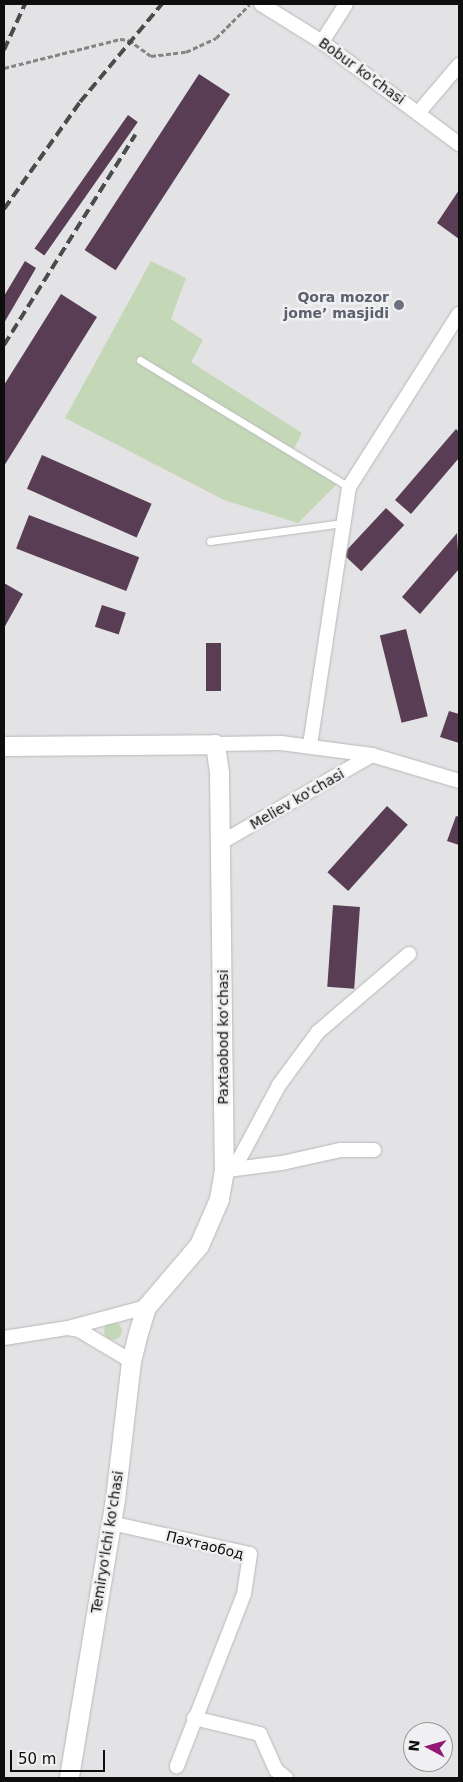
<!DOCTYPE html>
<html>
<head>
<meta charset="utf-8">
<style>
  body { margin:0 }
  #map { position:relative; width:463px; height:1782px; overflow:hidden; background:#e3e3e5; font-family:"DejaVu Sans",sans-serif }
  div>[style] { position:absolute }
  .green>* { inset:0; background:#c4d8b7 }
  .round { border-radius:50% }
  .building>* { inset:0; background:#583d54; transform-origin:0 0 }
  .path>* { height:2.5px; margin-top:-1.25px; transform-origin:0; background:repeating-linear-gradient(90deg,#858586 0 5px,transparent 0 7.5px) }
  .roads { filter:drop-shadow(0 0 1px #b8b8ba) drop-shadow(0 0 1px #b8b8ba) }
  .lane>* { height:7px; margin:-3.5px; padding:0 3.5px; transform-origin:3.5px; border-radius:3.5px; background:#fff }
  .street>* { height:14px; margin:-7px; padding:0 7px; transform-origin:7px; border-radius:7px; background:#fff }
  .secondary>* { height:19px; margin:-9.5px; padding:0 9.5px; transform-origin:9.5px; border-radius:9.5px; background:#fff }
  .rail>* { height:4px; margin-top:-2px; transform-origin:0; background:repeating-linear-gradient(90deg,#4b4b4c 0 10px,transparent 0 15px) }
  .dots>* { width:14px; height:14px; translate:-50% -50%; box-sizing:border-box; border:2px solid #f0f0f2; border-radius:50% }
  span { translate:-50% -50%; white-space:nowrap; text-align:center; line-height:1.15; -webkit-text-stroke:5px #f0f0f2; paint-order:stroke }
  .street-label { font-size:14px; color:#0e0e0f }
  .worship-label { font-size:14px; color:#5b616d; font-weight:700 }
  .right { translate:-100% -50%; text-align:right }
  .frame { position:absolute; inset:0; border:5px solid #0e0e0f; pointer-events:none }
  .north { position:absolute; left:403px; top:1722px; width:50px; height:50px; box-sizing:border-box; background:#f0f0f2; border:1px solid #969697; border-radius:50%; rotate:276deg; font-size:14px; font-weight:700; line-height:20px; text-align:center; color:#0e0e0f }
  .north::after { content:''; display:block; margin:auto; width:18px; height:22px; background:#921975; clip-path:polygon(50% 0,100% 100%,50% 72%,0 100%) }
  .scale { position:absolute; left:10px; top:1750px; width:95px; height:22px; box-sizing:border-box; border:2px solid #0e0e0f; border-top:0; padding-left:6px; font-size:15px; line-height:18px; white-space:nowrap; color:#0e0e0f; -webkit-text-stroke:4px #f0f0f2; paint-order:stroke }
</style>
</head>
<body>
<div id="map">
  <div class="green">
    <i style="clip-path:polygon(151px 261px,186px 278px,171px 319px,203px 340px,191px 362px,302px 433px,292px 453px,341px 480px,298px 523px,224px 500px,65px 418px)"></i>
    <i class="round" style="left:104px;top:1322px;width:18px;height:18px"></i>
  </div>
  <div class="building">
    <i style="left:199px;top:74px;width:37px;height:210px;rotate:33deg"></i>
    <i style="left:128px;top:115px;width:12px;height:163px;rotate:35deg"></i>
    <i style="clip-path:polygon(459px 190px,459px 239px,437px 223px)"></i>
    <i style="clip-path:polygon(25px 261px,36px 268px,4px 323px,4px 296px)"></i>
    <i style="clip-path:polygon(61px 294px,97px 317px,4px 466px,4px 385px)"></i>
    <i style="clip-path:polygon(456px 429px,459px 432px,459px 458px,411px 514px,395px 500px)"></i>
    <i style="left:42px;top:455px;width:120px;height:37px;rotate:24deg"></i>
    <i style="left:386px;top:508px;width:25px;height:63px;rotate:43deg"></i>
    <i style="left:29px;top:515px;width:118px;height:36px;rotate:21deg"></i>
    <i style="clip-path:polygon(457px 533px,459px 569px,420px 614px,402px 597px)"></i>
    <i style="clip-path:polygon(4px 583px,23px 594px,4px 628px)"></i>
    <i style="left:102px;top:605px;width:25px;height:23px;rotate:18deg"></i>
    <i style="left:406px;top:629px;width:90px;height:27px;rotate:76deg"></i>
    <i style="left:206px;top:643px;width:15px;height:48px"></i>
    <i style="clip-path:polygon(449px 711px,459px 714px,459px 743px,440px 737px)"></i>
    <i style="left:387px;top:806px;width:28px;height:89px;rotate:42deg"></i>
    <i style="clip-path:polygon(456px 816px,459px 817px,459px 845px,447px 841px)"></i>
    <i style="left:333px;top:905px;width:27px;height:82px;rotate:4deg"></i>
  </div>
  <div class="path">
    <i style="left:4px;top:68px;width:120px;rotate:-14deg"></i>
    <i style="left:120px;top:39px;width:9px;rotate:6deg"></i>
    <i style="left:129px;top:40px;width:27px;rotate:36deg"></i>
    <i style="left:151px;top:56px;width:35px;rotate:-7deg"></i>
    <i style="left:186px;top:52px;width:33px;rotate:-25deg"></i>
    <i style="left:216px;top:38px;width:47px;rotate:-45deg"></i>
  </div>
  <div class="roads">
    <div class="lane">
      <i style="left:140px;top:360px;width:245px;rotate:31.3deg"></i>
      <i style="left:210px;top:541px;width:134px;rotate:-7.7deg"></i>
    </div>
    <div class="street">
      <i style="left:261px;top:4px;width:72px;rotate:31.9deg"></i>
      <i style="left:322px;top:42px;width:171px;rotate:36.7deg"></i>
      <i style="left:322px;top:42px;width:45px;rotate:-57.7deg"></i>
      <i style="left:419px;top:112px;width:62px;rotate:-49.6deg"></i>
      <i style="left:215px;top:744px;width:66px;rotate:-0.9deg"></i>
      <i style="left:281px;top:743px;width:92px;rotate:7.5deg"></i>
      <i style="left:310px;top:745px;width:261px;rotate:-81.4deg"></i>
      <i style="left:349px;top:487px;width:205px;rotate:-57.6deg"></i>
      <i style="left:222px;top:842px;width:173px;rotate:-30.1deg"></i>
      <i style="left:372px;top:755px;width:91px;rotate:16.6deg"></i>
      <i style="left:234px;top:1169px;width:95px;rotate:-61.8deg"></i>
      <i style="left:279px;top:1085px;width:66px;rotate:-53.7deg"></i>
      <i style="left:318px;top:1032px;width:120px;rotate:-40.6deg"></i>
      <i style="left:227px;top:1170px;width:55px;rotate:-7.3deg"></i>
      <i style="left:282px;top:1163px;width:59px;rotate:-12.6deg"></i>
      <i style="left:340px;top:1150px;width:34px"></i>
      <i style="left:68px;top:1328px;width:11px;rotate:10deg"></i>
      <i style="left:79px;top:1330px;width:61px;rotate:30.8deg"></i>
      <i style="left:4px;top:1338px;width:65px;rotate:-8.9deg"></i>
      <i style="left:68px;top:1328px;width:81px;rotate:-15.1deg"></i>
      <i style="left:111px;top:1523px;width:142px;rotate:12.6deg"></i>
      <i style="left:250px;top:1554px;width:40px;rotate:98.5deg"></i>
      <i style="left:244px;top:1594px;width:185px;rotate:111.3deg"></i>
      <i style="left:194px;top:1718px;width:68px;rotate:13.6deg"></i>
      <i style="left:260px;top:1734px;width:39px;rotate:66deg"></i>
      <i style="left:276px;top:1770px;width:13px;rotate:39deg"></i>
    </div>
    <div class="secondary">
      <i style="left:4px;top:746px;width:211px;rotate:-0.5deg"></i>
      <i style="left:215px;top:744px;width:29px;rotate:82deg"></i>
      <i style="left:219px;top:773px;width:397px;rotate:89.3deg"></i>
      <i style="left:224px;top:1170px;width:29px;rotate:100deg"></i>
      <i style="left:219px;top:1199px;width:50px;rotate:113.5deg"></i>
      <i style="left:199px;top:1245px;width:82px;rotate:130.5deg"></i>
      <i style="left:146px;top:1307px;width:27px;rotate:107deg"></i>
      <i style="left:138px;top:1333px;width:29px;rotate:104deg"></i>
      <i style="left:131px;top:1361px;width:139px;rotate:96.6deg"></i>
      <i style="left:115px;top:1499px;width:283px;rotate:99.4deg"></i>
    </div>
  </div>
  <div class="rail">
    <i style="left:4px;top:50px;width:51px;rotate:-65.5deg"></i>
    <i style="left:4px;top:209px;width:131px;rotate:-54.6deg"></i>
    <i style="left:80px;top:102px;width:128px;rotate:-50.1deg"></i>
    <i style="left:4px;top:345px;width:248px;rotate:-58deg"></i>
  </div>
  <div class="dots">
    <i style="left:399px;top:305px;background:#6b7280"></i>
  </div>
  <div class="street-label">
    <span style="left:362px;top:71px;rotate:36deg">Bobur ko'chasi</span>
    <span style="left:297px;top:799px;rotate:-30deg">Meliev ko'chasi</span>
    <span style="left:223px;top:1037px;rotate:-90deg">Paxtaobod ko‘chasi</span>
    <span style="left:107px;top:1542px;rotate:-81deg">Temiryo'lchi ko'chasi</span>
    <span style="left:205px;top:1545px;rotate:14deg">Пахтаобод</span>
  </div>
  <div class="worship-label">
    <span class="right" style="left:389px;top:305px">Qora mozor<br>jome’ masjidi</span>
  </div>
  <div class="frame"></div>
  <div class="north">N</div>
  <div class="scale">50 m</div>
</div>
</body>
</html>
